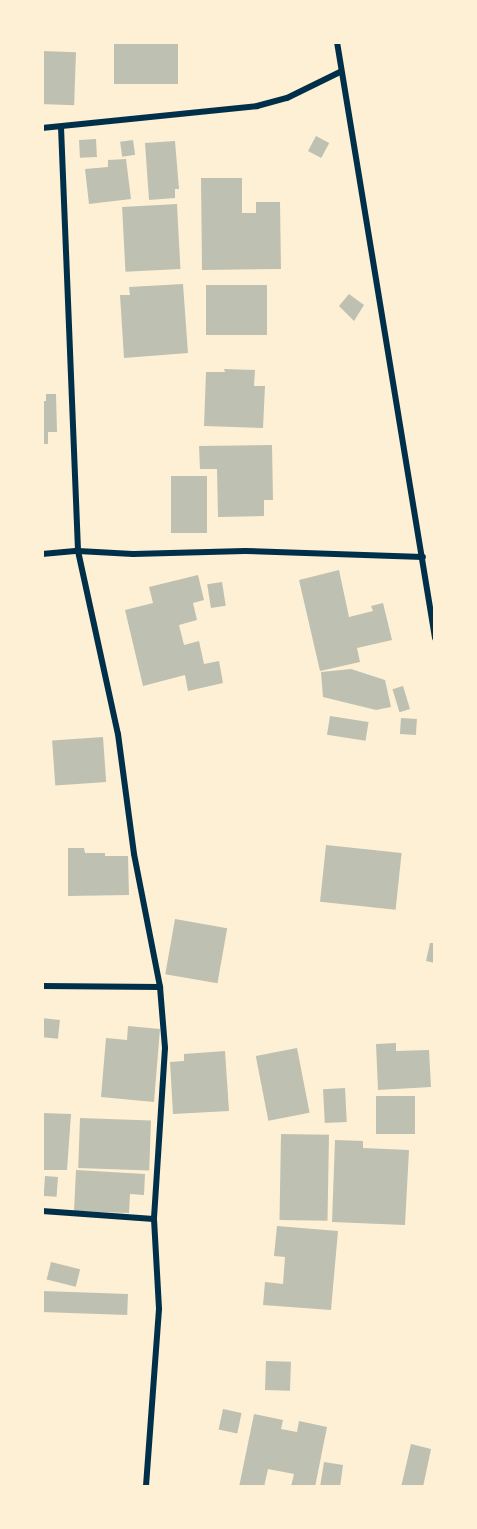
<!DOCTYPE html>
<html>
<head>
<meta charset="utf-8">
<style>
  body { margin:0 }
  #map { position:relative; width:477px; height:1529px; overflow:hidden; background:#fdf0d5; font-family:"Roboto Condensed",sans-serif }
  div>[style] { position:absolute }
  .building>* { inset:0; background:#bec0b2; transform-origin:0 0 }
  .minor>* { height:6px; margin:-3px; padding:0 3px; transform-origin:3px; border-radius:3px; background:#003049 }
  span { translate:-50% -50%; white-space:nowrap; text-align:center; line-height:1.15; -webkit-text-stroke:6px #fdf0d5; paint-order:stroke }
  .frame { position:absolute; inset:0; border:44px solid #fdf0d5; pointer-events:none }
</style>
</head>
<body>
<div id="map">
  <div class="building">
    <i style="left:114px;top:42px;width:64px;height:42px"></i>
    <i style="left:42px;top:51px;width:34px;height:53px;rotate:2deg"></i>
    <i style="left:316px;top:136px;width:15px;height:17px;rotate:28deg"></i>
    <i style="left:96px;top:139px;width:18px;height:17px;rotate:87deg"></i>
    <i style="left:133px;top:140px;width:15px;height:13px;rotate:82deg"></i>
    <i style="clip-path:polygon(175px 141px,179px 189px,175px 189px,175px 198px,149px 200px,145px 143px)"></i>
    <i style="clip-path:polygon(126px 159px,131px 199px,89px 204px,85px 169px,108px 167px,108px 160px)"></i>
    <i style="clip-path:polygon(201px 178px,242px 178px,242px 213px,256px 213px,256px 202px,280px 202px,281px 269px,202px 270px)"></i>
    <i style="left:177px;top:204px;width:65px;height:55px;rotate:87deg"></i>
    <i style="clip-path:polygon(183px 284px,188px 353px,124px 358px,120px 295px,130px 295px,129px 287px)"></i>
    <i style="left:206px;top:285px;width:61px;height:50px"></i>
    <i style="clip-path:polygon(349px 294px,364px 305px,354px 321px,339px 306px)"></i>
    <i style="clip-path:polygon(224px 369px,255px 370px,254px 386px,265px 386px,263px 428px,204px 426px,206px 372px,225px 372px)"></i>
    <i style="clip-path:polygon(46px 394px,56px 394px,57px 432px,48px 432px,48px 444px,42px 444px,42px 401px,46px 401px)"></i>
    <i style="clip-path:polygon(272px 445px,273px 500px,264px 500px,264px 516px,218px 517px,217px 469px,200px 469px,199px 446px)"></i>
    <i style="left:171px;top:476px;width:36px;height:57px"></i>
    <i style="clip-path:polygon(339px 570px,349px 617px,373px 611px,371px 606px,383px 603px,392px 640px,357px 648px,360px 662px,320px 671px,299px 580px)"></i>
    <i style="clip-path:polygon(198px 575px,204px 600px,193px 603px,197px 620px,179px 625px,184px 645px,199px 641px,204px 664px,219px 661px,223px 683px,188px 691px,185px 675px,143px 686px,125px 610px,153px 603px,149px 587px)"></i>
    <i style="left:222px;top:582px;width:24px;height:15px;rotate:81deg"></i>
    <i style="clip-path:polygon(351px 669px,385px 680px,391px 707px,376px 710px,323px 697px,321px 672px)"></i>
    <i style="left:403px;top:686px;width:24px;height:11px;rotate:73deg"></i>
    <i style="left:330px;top:716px;width:39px;height:19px;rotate:9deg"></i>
    <i style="left:401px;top:718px;width:16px;height:16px;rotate:4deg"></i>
    <i style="left:103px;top:737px;width:45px;height:51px;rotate:86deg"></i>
    <i style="left:326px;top:845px;width:76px;height:57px;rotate:6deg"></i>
    <i style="clip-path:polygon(68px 848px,84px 848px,85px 853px,105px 853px,105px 856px,128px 856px,129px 895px,68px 896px)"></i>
    <i style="left:175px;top:919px;width:53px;height:56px;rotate:10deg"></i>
    <i style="clip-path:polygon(430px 943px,435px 943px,435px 963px,426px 961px)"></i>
    <i style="left:42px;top:1018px;width:18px;height:19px;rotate:6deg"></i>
    <i style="clip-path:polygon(128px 1026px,160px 1029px,154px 1102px,101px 1097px,106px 1038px,127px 1040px)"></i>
    <i style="clip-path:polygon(396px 1043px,396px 1051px,429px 1050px,431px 1087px,378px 1090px,376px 1044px)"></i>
    <i style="left:297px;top:1048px;width:66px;height:42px;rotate:79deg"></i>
    <i style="clip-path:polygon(225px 1051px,229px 1111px,173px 1114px,170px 1062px,184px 1061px,184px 1054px)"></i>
    <i style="left:345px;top:1088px;width:34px;height:22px;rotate:87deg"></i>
    <i style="left:376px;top:1096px;width:39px;height:38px"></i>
    <i style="clip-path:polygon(42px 1113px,71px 1114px,67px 1170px,42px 1170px)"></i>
    <i style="left:80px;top:1118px;width:71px;height:50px;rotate:2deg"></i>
    <i style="left:281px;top:1134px;width:48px;height:86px;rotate:1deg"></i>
    <i style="clip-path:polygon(335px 1140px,363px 1141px,363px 1148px,409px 1150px,405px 1225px,332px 1222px)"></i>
    <i style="clip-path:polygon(76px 1170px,145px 1174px,144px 1195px,130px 1194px,129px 1213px,74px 1211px)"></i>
    <i style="left:45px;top:1176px;width:13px;height:20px;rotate:4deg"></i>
    <i style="clip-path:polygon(277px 1226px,338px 1231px,331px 1310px,263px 1305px,265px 1282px,283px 1284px,285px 1257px,274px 1256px)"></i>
    <i style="left:51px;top:1262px;width:30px;height:18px;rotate:14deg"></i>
    <i style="left:42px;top:1291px;width:86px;height:21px;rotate:2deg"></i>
    <i style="left:266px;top:1361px;width:25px;height:29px;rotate:2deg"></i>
    <i style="left:223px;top:1409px;width:19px;height:21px;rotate:12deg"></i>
    <i style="clip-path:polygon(254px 1414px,283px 1420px,281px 1429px,297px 1432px,299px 1421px,327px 1427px,315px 1487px,291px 1486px,294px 1474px,268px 1469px,264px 1487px,239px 1487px)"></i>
    <i style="clip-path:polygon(411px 1444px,431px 1449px,423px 1487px,401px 1487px)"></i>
    <i style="clip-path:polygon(324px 1462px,343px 1465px,340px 1487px,320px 1487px)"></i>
  </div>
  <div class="minor">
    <i style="left:337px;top:42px;width:604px;rotate:80.66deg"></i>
    <i style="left:61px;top:127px;width:424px;rotate:87.7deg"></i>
    <i style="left:78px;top:551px;width:187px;rotate:77.7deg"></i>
    <i style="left:118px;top:734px;width:121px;rotate:82.4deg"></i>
    <i style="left:134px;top:854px;width:136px;rotate:78.9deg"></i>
    <i style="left:160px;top:987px;width:61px;rotate:85.3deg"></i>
    <i style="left:165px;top:1048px;width:171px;rotate:93.7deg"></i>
    <i style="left:154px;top:1219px;width:90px;rotate:86.8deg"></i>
    <i style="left:159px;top:1309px;width:178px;rotate:94.2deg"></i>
    <i style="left:42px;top:128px;width:216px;rotate:-5.8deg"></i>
    <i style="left:257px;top:106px;width:31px;rotate:-15deg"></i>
    <i style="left:287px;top:98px;width:59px;rotate:-26.1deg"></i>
    <i style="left:42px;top:554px;width:36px;rotate:-5deg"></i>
    <i style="left:78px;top:551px;width:55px;rotate:3.1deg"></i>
    <i style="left:133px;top:554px;width:112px;rotate:-1.5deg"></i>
    <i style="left:245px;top:551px;width:178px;rotate:1.9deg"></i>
    <i style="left:42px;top:986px;width:118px;rotate:0.5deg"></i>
    <i style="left:42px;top:1211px;width:112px;rotate:4.1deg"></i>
  </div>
  <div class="frame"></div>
</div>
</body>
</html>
